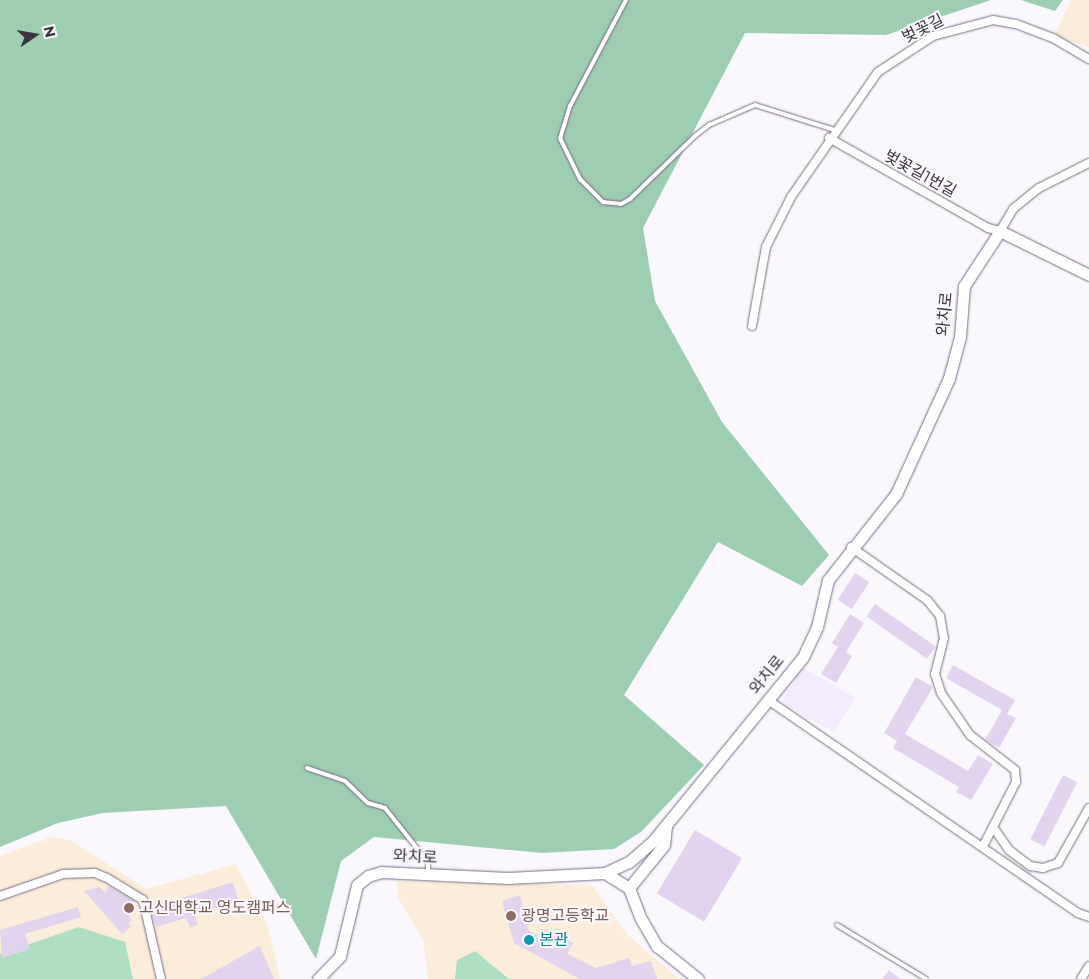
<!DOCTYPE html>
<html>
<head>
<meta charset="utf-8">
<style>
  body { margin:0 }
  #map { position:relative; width:1089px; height:979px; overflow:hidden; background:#faf8fd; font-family:Montserrat,"Noto Sans KR",sans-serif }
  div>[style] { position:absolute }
  .industrial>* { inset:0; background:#f2ecfd; transform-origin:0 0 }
  .education>* { inset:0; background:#fbedd9 }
  .green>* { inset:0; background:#afdfc3 }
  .forest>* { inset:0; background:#9dceb2 }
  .building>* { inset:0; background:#e2d4ee; transform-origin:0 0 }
  .roads { filter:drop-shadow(0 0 1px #786b83) drop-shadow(0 0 1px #786b83) }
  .lane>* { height:4px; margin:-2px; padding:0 2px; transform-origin:2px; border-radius:2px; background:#fff }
  .street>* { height:8px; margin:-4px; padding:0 4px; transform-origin:4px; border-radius:4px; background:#fff }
  .secondary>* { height:11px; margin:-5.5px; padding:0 5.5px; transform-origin:5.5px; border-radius:5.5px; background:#fff }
  .dots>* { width:14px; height:14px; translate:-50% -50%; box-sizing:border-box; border:2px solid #faf8fd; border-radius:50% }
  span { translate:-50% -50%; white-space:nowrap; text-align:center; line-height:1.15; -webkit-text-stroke:4px #faf8fd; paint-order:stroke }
  .street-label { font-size:16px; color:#3b3540 }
  .education-label { font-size:16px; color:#785e54 }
  .left { translate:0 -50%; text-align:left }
  .culture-label { font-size:16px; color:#0d838f }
  .north { position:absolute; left:10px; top:10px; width:50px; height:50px; -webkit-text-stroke:4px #faf8fd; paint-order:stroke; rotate:77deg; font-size:14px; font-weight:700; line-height:20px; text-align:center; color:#3b3540 }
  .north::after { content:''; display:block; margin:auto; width:18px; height:22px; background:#3b3540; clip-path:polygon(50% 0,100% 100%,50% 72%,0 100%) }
</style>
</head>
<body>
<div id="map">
  <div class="industrial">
    <i style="left:802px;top:667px;width:61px;height:41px;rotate:30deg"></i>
  </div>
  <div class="education">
    <i style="clip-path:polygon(1071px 0,1089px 0,1089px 47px,1054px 36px)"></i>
    <i style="clip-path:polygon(51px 837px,71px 840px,146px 889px,236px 864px,268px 926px,280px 979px,0 979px,0 856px)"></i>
    <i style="clip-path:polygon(397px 881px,592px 885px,627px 934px,679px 979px,428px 979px,423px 940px,398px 898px)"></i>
  </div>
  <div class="green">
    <i style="clip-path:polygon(79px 927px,125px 942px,133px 979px,0 979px,0 954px)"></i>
    <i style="clip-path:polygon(475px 951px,509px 979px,455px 979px,457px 960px)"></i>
  </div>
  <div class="forest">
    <i style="clip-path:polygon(0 0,991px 0,886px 35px,745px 33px,643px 228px,655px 301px,722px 422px,829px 555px,802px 586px,718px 542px,624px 695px,704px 765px,641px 832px,614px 849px,542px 853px,374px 837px,341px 861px,316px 959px,226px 806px,103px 813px,58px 823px,0 847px)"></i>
    <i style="clip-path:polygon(1021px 0,1063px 0,1055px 11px)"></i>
  </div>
  <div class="building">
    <i style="left:855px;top:573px;width:17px;height:32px;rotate:33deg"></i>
    <i style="left:875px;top:604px;width:74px;height:15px;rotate:35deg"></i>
    <i style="clip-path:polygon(850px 614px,864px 623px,846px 652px,852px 656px,836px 683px,821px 674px,838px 647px,832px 643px)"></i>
    <i style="clip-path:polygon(953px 665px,1015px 700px,1007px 714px,1016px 718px,999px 748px,985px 740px,1002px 710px,946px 678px)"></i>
    <i style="clip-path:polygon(916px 677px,933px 687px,905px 734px,968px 771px,978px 755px,993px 764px,971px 800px,956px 792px,959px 787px,893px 748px,897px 741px,884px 733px)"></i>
    <i style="left:1063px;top:775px;width:16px;height:72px;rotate:27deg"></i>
    <i style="left:695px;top:830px;width:55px;height:74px;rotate:31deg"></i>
    <i style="clip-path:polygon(233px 882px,239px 902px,194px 913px,198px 925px,190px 927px,186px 918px,156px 927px,150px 908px)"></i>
    <i style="clip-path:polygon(109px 886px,135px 901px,122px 908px,132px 920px,128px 923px,131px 927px,122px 934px,84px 891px,99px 887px,106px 893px)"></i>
    <i style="clip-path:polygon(520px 895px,528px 930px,555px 946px,561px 936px,573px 943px,567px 954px,596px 968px,629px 958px,632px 966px,651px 961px,657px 979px,580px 979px,514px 943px,502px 901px)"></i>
    <i style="clip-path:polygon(78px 907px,81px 917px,25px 934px,30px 949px,2px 958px,0 930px)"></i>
    <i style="clip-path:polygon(260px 946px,274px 979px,201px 979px)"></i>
    <i style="clip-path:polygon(889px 970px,900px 979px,882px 979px)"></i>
  </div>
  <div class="roads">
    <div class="lane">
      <i style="left:626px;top:0;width:120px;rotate:117.8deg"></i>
      <i style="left:570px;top:106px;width:34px;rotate:107deg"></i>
      <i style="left:560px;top:138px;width:46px;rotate:64deg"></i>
      <i style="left:580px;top:179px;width:33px;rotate:45deg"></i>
      <i style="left:603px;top:202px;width:18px;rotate:6deg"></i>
      <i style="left:621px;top:204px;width:10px;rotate:-29deg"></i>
      <i style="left:630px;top:199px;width:91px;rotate:-44.1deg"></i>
      <i style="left:695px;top:136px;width:18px;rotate:-38deg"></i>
      <i style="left:709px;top:125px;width:50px;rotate:-23.5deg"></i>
      <i style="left:755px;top:105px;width:84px;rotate:17.4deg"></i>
      <i style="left:307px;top:768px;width:40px;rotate:18.9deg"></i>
      <i style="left:345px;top:781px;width:32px;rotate:44deg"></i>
      <i style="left:368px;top:803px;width:18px;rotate:16deg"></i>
      <i style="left:385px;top:808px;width:69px;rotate:51.5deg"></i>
      <i style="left:428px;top:862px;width:10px;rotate:90deg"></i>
      <i style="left:837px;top:925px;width:104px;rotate:31.2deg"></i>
    </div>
    <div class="street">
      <i style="left:829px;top:138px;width:183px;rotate:29.5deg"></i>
      <i style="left:988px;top:228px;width:12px;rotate:14deg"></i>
      <i style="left:1000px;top:231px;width:26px;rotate:-59deg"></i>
      <i style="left:1013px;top:209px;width:33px;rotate:-39deg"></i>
      <i style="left:1039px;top:188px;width:56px;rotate:-26.6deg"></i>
      <i style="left:752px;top:326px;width:80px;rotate:-80deg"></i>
      <i style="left:766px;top:247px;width:56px;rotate:-63.4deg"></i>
      <i style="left:791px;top:197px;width:152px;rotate:-55.2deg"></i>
      <i style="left:878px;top:72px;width:66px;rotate:-33.2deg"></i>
      <i style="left:933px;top:36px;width:62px;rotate:-14.9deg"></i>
      <i style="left:993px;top:20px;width:23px;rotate:10deg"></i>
      <i style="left:1016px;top:24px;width:40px;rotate:21deg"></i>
      <i style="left:1053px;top:38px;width:42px;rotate:30.3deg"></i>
      <i style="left:851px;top:547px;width:93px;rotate:34.9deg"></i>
      <i style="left:927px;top:600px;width:21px;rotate:51deg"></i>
      <i style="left:940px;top:616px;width:22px;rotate:80deg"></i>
      <i style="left:944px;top:638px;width:37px;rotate:104deg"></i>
      <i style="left:935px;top:674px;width:20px;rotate:72deg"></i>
      <i style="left:941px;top:693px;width:51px;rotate:55.4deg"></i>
      <i style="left:970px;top:735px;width:57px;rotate:37.9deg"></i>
      <i style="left:1015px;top:770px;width:12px;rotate:85deg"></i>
      <i style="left:1016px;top:782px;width:51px;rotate:117.1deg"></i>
      <i style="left:993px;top:827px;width:28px;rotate:55deg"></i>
      <i style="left:1009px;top:850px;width:26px;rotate:37deg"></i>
      <i style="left:1030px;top:866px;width:13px;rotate:9deg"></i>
      <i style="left:1043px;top:868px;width:16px;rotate:-18deg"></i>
      <i style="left:1058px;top:863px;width:63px;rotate:-60.6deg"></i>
      <i style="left:768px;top:700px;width:376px;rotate:34.5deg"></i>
      <i style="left:1078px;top:913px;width:12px;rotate:20deg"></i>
      <i style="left:983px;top:846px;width:21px;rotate:-62deg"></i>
      <i style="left:0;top:896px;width:67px;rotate:-19.2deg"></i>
      <i style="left:63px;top:874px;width:32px;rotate:-2deg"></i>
      <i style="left:95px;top:873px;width:13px;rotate:23deg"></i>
      <i style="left:107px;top:878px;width:42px;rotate:31.4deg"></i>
      <i style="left:143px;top:900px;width:81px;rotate:77.2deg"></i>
      <i style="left:1081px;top:979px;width:15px;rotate:-58deg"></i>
    </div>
    <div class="secondary">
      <i style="left:605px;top:873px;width:28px;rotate:32deg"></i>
      <i style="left:629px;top:888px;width:31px;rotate:69deg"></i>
      <i style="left:640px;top:917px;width:34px;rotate:60deg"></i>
      <i style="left:657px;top:946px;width:53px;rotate:38.8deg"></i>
      <i style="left:629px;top:888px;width:55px;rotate:-50.9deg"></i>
      <i style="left:664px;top:845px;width:18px;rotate:-84deg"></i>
      <i style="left:318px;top:979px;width:32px;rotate:-46deg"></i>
      <i style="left:340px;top:956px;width:73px;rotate:-76.5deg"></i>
      <i style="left:357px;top:885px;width:14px;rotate:-39deg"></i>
      <i style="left:368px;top:876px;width:14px;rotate:-17deg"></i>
      <i style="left:381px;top:872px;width:127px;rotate:2.7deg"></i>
      <i style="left:508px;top:878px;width:97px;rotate:-3deg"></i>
      <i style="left:605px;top:873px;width:26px;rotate:-25deg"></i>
      <i style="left:629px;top:862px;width:32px;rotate:-41deg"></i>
      <i style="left:653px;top:841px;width:237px;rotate:-50.8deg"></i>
      <i style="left:803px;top:657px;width:33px;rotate:-65deg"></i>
      <i style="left:817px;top:627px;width:48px;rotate:-76.8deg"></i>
      <i style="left:828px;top:580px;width:110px;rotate:-51.7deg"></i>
      <i style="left:896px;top:494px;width:128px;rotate:-65.4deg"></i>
      <i style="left:949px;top:378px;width:42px;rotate:-75deg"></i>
      <i style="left:960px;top:337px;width:51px;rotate:-85.5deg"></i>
      <i style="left:964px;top:286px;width:66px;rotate:-56.8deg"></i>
      <i style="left:1000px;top:231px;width:99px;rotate:26.3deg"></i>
    </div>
  </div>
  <div class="dots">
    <i style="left:129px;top:908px;background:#8d6e63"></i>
    <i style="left:511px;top:916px;background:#8d6e63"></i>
    <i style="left:529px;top:940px;background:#0f9aa8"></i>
  </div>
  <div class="street-label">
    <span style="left:923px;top:29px;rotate:-26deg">벚꽃길</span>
    <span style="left:920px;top:174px;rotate:29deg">벚꽃길1번길</span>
    <span style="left:945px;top:314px;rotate:-84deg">와치로</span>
    <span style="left:767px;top:675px;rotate:-51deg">와치로</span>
    <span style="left:415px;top:857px;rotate:3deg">와치로</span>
  </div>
  <div class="education-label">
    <span class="left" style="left:139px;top:908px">고신대학교 영도캠퍼스</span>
    <span class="left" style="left:521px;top:916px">광명고등학교</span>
  </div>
  <div class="culture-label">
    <span class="left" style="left:539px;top:940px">본관</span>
  </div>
  <div class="north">N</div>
</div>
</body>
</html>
